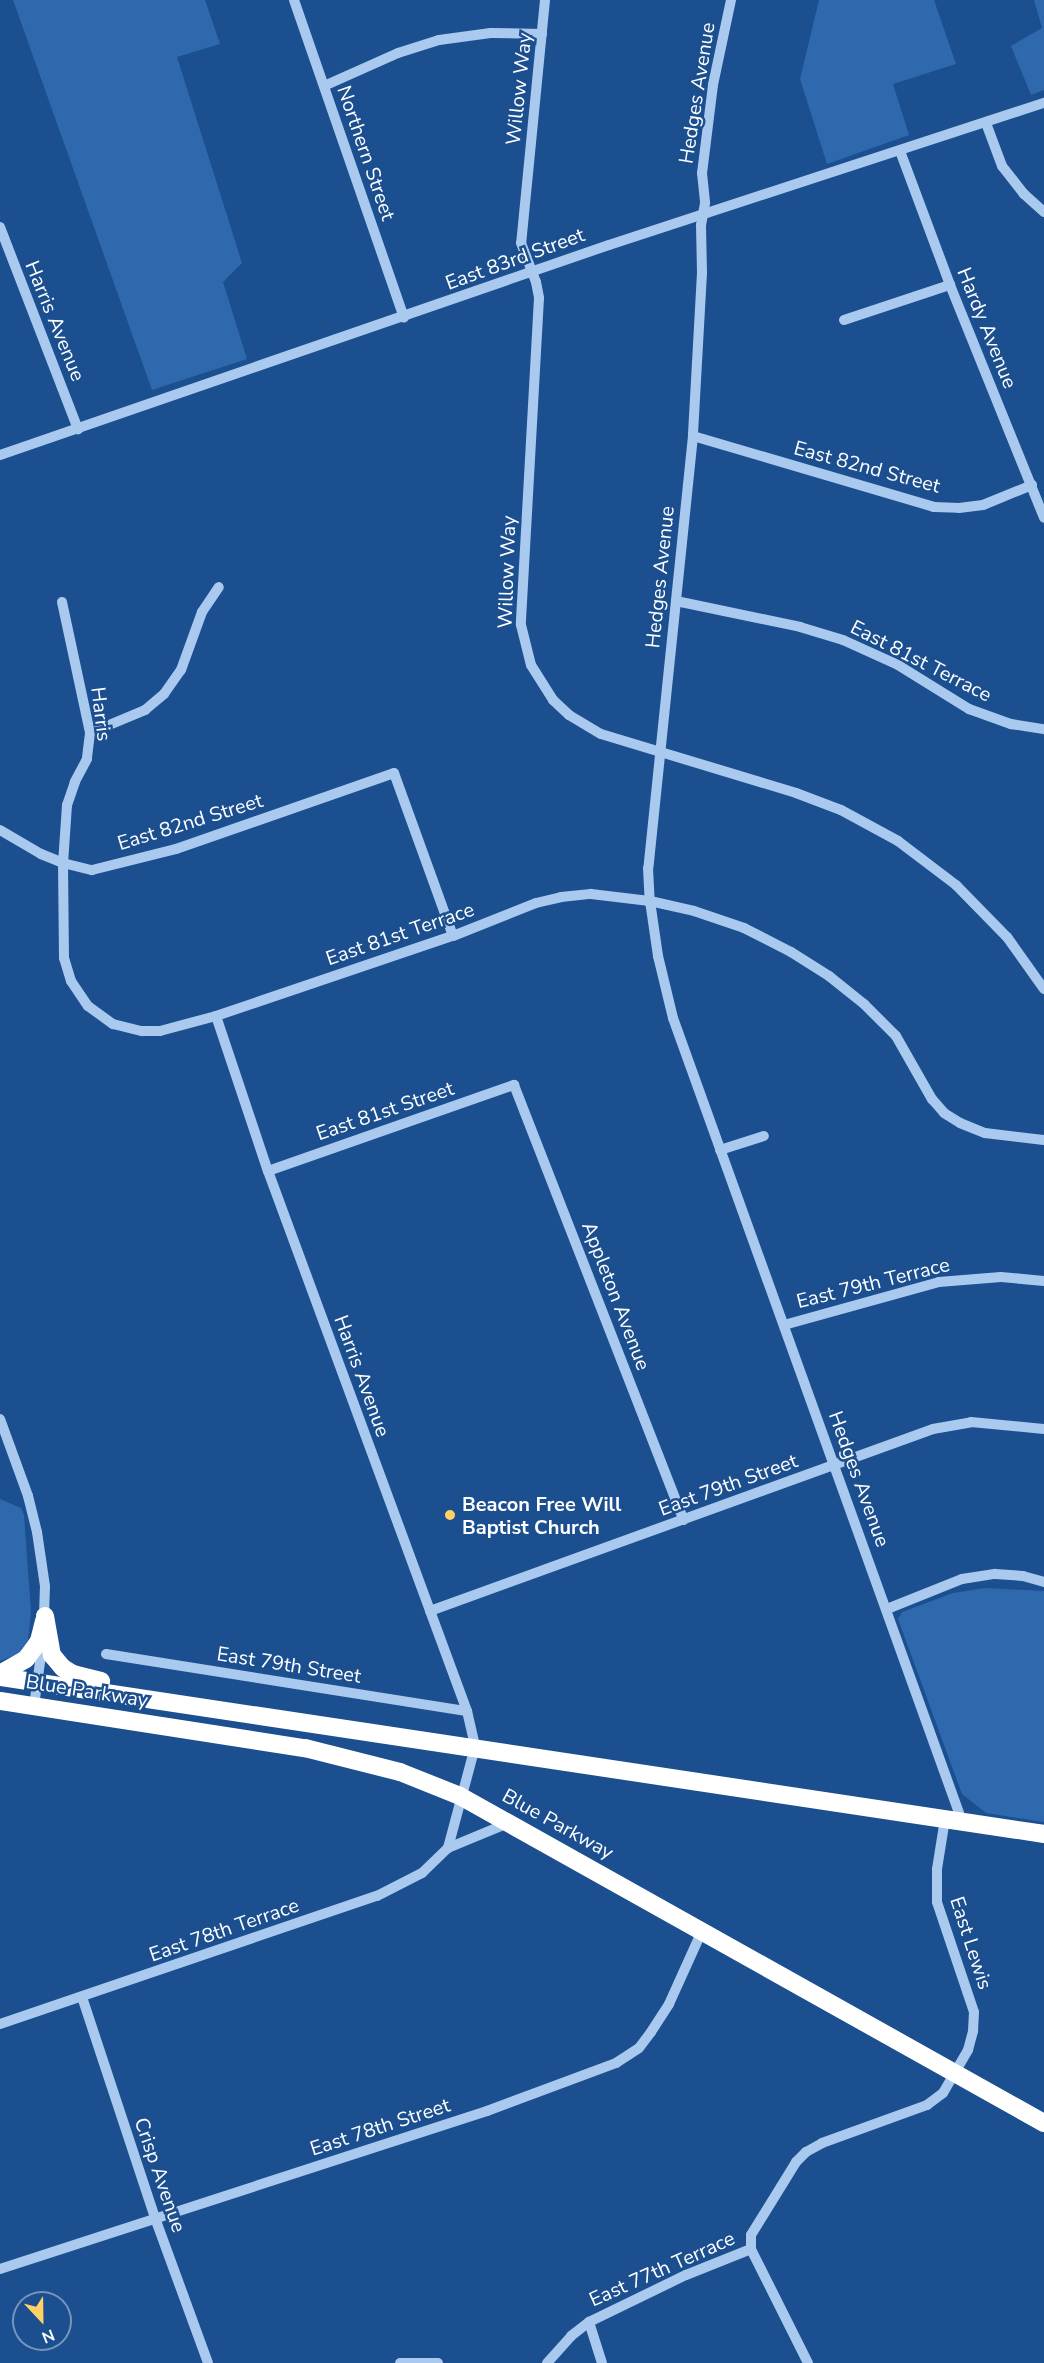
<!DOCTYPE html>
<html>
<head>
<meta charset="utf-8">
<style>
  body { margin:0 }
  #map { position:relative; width:1044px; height:2363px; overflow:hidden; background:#1b4f8f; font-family:"Nunito Sans",sans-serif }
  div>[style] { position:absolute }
  .green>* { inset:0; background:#2e69ad }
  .minor>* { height:10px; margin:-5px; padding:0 5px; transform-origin:5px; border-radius:5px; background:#a9c9ee }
  .highway>* { height:18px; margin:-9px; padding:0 9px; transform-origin:9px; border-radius:9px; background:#fff }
  .dots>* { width:16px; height:16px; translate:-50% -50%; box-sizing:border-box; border:3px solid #1b4f8f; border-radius:50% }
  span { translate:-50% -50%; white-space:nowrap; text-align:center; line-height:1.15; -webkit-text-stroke:5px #1b4f8f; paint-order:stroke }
  .street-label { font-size:20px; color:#fff }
  .poi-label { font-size:20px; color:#fff; font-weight:700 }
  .left { translate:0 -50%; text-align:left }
  .north { position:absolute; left:12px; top:2291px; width:60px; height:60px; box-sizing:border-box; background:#1b4f8f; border:2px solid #7695bc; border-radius:50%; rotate:158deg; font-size:16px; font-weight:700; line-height:24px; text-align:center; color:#fff }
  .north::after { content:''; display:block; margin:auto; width:21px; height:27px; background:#ffd166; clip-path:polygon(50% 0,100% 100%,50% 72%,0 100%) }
</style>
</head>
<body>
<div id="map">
  <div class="green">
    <i style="clip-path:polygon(13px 0,205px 0,220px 44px,177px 57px,242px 263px,223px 282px,247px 359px,152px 390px)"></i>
    <i style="clip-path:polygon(819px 0,934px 0,956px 64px,893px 84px,909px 135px,827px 164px,800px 79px)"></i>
    <i style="clip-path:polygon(1034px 0,1044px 0,1044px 90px,1031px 95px,1011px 46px,1042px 28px)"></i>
    <i style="clip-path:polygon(0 1499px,21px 1508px,24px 1515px,31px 1612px,28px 1640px,20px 1653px,0 1661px)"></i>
    <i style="clip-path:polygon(985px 1588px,1044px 1591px,1044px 1822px,986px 1813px,962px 1794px,898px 1619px,902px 1612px,953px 1593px)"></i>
  </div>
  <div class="minor">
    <i style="left:294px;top:0;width:336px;rotate:70.9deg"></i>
    <i style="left:545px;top:0;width:244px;rotate:95.6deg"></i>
    <i style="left:521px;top:243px;width:42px;rotate:69deg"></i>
    <i style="left:536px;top:282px;width:16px;rotate:79deg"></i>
    <i style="left:539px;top:298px;width:327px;rotate:93.2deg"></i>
    <i style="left:521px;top:625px;width:41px;rotate:76deg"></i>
    <i style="left:531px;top:665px;width:41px;rotate:57.8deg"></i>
    <i style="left:553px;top:700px;width:22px;rotate:43deg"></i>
    <i style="left:569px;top:715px;width:37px;rotate:31deg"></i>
    <i style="left:601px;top:734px;width:204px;rotate:16.8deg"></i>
    <i style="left:796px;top:793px;width:48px;rotate:20.7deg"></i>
    <i style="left:841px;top:810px;width:65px;rotate:28.5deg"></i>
    <i style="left:898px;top:841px;width:73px;rotate:37.2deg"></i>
    <i style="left:956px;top:885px;width:73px;rotate:45.6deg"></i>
    <i style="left:1007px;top:937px;width:64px;rotate:54.6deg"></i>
    <i style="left:731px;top:0;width:87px;rotate:102deg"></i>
    <i style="left:713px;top:85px;width:89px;rotate:97.1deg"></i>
    <i style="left:702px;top:173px;width:30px;rotate:84deg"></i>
    <i style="left:705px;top:203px;width:22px;rotate:100deg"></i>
    <i style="left:701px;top:225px;width:48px;rotate:88.8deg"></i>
    <i style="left:702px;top:273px;width:163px;rotate:93.2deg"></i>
    <i style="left:693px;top:436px;width:434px;rotate:95.9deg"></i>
    <i style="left:648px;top:868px;width:33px;rotate:87deg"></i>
    <i style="left:650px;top:901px;width:56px;rotate:81.7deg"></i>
    <i style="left:658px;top:956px;width:64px;rotate:76.4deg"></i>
    <i style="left:673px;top:1018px;width:853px;rotate:70.21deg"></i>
    <i style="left:324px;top:86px;width:81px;rotate:-24deg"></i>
    <i style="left:398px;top:53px;width:43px;rotate:-17.6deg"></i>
    <i style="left:439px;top:40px;width:52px;rotate:-7.7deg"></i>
    <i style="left:491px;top:33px;width:51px;rotate:1.1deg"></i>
    <i style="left:986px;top:123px;width:46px;rotate:69.6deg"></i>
    <i style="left:1002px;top:166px;width:36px;rotate:52deg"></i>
    <i style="left:1024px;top:194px;width:27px;rotate:42deg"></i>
    <i style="left:900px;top:151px;width:143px;rotate:69.5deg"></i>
    <i style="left:950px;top:285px;width:251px;rotate:68deg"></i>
    <i style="left:0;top:227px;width:217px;rotate:68.9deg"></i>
    <i style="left:844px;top:320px;width:112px;rotate:-18.3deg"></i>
    <i style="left:693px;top:436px;width:251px;rotate:16.4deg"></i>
    <i style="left:934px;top:507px;width:25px;rotate:2deg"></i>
    <i style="left:959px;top:508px;width:24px;rotate:-7deg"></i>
    <i style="left:983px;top:505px;width:53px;rotate:-22.2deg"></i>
    <i style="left:0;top:455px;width:644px;rotate:-19.03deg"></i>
    <i style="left:609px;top:245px;width:458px;rotate:-18.1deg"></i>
    <i style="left:676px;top:601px;width:127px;rotate:11.8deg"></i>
    <i style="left:800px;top:627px;width:45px;rotate:16.8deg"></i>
    <i style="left:843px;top:640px;width:60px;rotate:24.4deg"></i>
    <i style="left:898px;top:665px;width:84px;rotate:31.8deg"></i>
    <i style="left:969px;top:709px;width:45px;rotate:19.7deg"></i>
    <i style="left:1011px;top:724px;width:33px;rotate:9deg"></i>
    <i style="left:62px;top:602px;width:134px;rotate:77.9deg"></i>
    <i style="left:90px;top:733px;width:26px;rotate:97deg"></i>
    <i style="left:87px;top:759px;width:26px;rotate:118deg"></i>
    <i style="left:75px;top:782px;width:24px;rotate:109deg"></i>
    <i style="left:67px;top:805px;width:58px;rotate:93.9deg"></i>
    <i style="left:63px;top:863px;width:95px;rotate:89.4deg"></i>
    <i style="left:64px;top:958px;width:24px;rotate:73deg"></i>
    <i style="left:71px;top:981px;width:30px;rotate:56deg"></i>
    <i style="left:88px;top:1006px;width:31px;rotate:36deg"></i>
    <i style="left:113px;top:1024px;width:30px;rotate:14deg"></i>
    <i style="left:142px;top:1031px;width:18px"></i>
    <i style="left:160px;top:1031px;width:58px;rotate:-15deg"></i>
    <i style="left:216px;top:1016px;width:250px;rotate:-18.7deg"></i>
    <i style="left:453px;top:936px;width:89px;rotate:-21.7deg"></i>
    <i style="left:536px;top:903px;width:26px;rotate:-13deg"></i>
    <i style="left:561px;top:897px;width:30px;rotate:-6deg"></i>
    <i style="left:591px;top:894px;width:59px;rotate:6.8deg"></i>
    <i style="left:650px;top:901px;width:45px;rotate:12.8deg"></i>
    <i style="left:694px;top:911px;width:53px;rotate:18.8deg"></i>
    <i style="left:744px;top:928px;width:53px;rotate:27.1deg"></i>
    <i style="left:791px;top:952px;width:45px;rotate:32.3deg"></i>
    <i style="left:829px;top:976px;width:45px;rotate:38.7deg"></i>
    <i style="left:864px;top:1004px;width:45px;rotate:45deg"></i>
    <i style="left:896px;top:1036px;width:73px;rotate:60.3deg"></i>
    <i style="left:932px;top:1099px;width:18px;rotate:49deg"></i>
    <i style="left:944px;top:1113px;width:19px;rotate:32deg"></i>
    <i style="left:960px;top:1123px;width:27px;rotate:22deg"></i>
    <i style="left:985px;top:1133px;width:59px;rotate:6.8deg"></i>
    <i style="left:90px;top:733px;width:60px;rotate:-22.7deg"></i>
    <i style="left:145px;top:710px;width:25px;rotate:-40deg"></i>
    <i style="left:164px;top:694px;width:29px;rotate:-55deg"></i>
    <i style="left:181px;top:670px;width:62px;rotate:-70.1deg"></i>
    <i style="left:202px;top:612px;width:30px;rotate:-56deg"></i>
    <i style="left:0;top:830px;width:48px;rotate:30.3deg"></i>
    <i style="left:41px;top:854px;width:24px;rotate:22deg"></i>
    <i style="left:63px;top:863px;width:30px;rotate:14deg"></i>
    <i style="left:92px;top:870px;width:87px;rotate:-14deg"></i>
    <i style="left:176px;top:849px;width:231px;rotate:-19.2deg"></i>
    <i style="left:394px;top:773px;width:173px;rotate:70.1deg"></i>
    <i style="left:216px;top:1016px;width:163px;rotate:71.5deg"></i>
    <i style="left:268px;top:1171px;width:576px;rotate:69.77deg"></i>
    <i style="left:467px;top:1711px;width:37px;rotate:77deg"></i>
    <i style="left:475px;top:1747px;width:105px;rotate:105deg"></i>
    <i style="left:514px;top:1085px;width:467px;rotate:68.7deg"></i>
    <i style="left:720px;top:1150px;width:46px;rotate:-17.7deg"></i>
    <i style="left:268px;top:1171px;width:261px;rotate:-19.3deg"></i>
    <i style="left:784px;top:1325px;width:161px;rotate:-15.5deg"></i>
    <i style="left:939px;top:1282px;width:62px;rotate:-4.6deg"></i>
    <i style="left:1001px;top:1277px;width:43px;rotate:5.3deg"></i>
    <i style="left:0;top:1419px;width:82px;rotate:70deg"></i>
    <i style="left:28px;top:1496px;width:37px;rotate:76deg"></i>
    <i style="left:37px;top:1532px;width:55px;rotate:81.6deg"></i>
    <i style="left:45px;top:1586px;width:36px;rotate:92deg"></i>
    <i style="left:887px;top:1609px;width:81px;rotate:-21.8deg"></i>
    <i style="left:962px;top:1579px;width:33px;rotate:-9deg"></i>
    <i style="left:995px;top:1574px;width:28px;rotate:4deg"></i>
    <i style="left:1023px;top:1576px;width:22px;rotate:16deg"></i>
    <i style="left:430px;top:1611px;width:535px;rotate:-19.89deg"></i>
    <i style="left:933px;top:1429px;width:39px;rotate:-10deg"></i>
    <i style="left:971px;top:1422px;width:73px;rotate:5.5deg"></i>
    <i style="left:106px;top:1654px;width:365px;rotate:9deg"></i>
    <i style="left:34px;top:1706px;width:67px;rotate:-82.2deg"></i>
    <i style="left:82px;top:1997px;width:233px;rotate:71.7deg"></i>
    <i style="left:155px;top:2218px;width:154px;rotate:69.9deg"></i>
    <i style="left:0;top:2024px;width:398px;rotate:-18.8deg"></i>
    <i style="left:377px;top:1896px;width:51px;rotate:-27.1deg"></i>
    <i style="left:422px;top:1873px;width:36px;rotate:-44deg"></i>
    <i style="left:448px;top:1848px;width:65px;rotate:-22.6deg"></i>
    <i style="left:0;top:2269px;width:512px;rotate:-17.97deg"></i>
    <i style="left:487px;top:2111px;width:138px;rotate:-20.4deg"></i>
    <i style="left:616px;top:2063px;width:27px;rotate:-33deg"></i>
    <i style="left:639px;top:2048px;width:20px;rotate:-53deg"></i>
    <i style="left:651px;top:2032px;width:33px;rotate:-57deg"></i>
    <i style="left:669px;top:2004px;width:80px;rotate:-65.7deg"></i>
    <i style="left:589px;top:2322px;width:43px;rotate:72.4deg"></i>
    <i style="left:400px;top:2363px;width:38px"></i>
    <i style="left:547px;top:2363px;width:36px;rotate:-48deg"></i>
    <i style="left:571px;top:2336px;width:23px;rotate:-38deg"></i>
    <i style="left:589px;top:2322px;width:108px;rotate:-25.9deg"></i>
    <i style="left:686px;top:2275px;width:70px;rotate:-21.8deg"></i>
    <i style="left:808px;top:2363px;width:127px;rotate:-116.6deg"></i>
    <i style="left:751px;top:2249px;width:14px;rotate:-90deg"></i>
    <i style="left:751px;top:2235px;width:86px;rotate:-58.3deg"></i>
    <i style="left:796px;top:2162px;width:14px;rotate:-45deg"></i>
    <i style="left:806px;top:2152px;width:18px;rotate:-29deg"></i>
    <i style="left:822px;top:2143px;width:112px;rotate:-19.9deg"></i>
    <i style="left:927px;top:2105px;width:20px;rotate:-37deg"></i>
    <i style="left:943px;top:2093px;width:50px;rotate:-59.8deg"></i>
    <i style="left:968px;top:2050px;width:20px;rotate:-75deg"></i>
    <i style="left:973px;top:2031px;width:19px;rotate:-87deg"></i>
    <i style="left:974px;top:2012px;width:116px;rotate:-108.6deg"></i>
    <i style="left:937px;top:1902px;width:33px;rotate:-90deg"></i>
    <i style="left:937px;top:1869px;width:51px;rotate:-80.9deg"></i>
  </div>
  <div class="highway">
    <i style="left:45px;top:1616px;width:40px;rotate:80deg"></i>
    <i style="left:52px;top:1655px;width:17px;rotate:50deg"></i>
    <i style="left:63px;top:1668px;width:12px;rotate:31deg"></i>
    <i style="left:73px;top:1674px;width:29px;rotate:14deg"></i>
    <i style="left:0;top:1674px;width:30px;rotate:-30deg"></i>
    <i style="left:26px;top:1659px;width:22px;rotate:-54deg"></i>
    <i style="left:39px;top:1641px;width:21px;rotate:-76deg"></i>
    <i style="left:0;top:1677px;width:1056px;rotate:8.55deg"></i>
    <i style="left:0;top:1701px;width:309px;rotate:8.8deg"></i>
    <i style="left:305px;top:1748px;width:98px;rotate:14.2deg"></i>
    <i style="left:400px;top:1772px;width:65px;rotate:21.8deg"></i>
    <i style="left:460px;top:1796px;width:669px;rotate:29.25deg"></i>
  </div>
  <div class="dots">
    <i style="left:450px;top:1515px;background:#ffd166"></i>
  </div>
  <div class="street-label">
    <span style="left:519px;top:89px;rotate:-84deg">Willow Way</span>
    <span style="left:697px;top:93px;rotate:-81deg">Hedges Avenue</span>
    <span style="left:366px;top:153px;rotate:71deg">Northern Street</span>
    <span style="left:515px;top:259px;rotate:-20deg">East 83rd Street</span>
    <span style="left:55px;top:321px;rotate:68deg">Harris Avenue</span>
    <span style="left:987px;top:328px;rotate:68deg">Hardy Avenue</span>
    <span style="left:867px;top:467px;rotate:15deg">East 82nd Street</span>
    <span style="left:507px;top:572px;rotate:-88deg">Willow Way</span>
    <span style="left:660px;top:577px;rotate:-84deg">Hedges Avenue</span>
    <span style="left:921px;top:661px;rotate:27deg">East 81st Terrace</span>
    <span style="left:101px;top:714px;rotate:83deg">Harris</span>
    <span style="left:190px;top:822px;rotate:-17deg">East 82nd Street</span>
    <span style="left:400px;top:934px;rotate:-19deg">East 81st Terrace</span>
    <span style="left:385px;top:1111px;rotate:-19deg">East 81st Street</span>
    <span style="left:873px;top:1283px;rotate:-14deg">East 79th Terrace</span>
    <span style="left:616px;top:1296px;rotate:69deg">Appleton Avenue</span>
    <span style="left:362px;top:1376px;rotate:70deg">Harris Avenue</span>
    <span style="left:859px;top:1479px;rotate:70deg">Hedges Avenue</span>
    <span style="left:728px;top:1485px;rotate:-20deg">East 79th Street</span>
    <span style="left:289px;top:1665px;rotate:9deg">East 79th Street</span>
    <span style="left:87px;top:1691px;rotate:9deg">Blue Parkway</span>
    <span style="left:558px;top:1824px;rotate:29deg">Blue Parkway</span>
    <span style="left:224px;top:1930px;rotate:-19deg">East 78th Terrace</span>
    <span style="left:971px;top:1943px;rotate:72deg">East Lewis</span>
    <span style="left:380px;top:2127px;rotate:-18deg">East 78th Street</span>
    <span style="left:160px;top:2175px;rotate:71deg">Crisp Avenue</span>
    <span style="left:662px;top:2269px;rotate:-24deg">East 77th Terrace</span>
  </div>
  <div class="poi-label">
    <span class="left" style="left:462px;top:1516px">Beacon Free Will<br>Baptist Church</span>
  </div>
  <div class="north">N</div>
</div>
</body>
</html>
